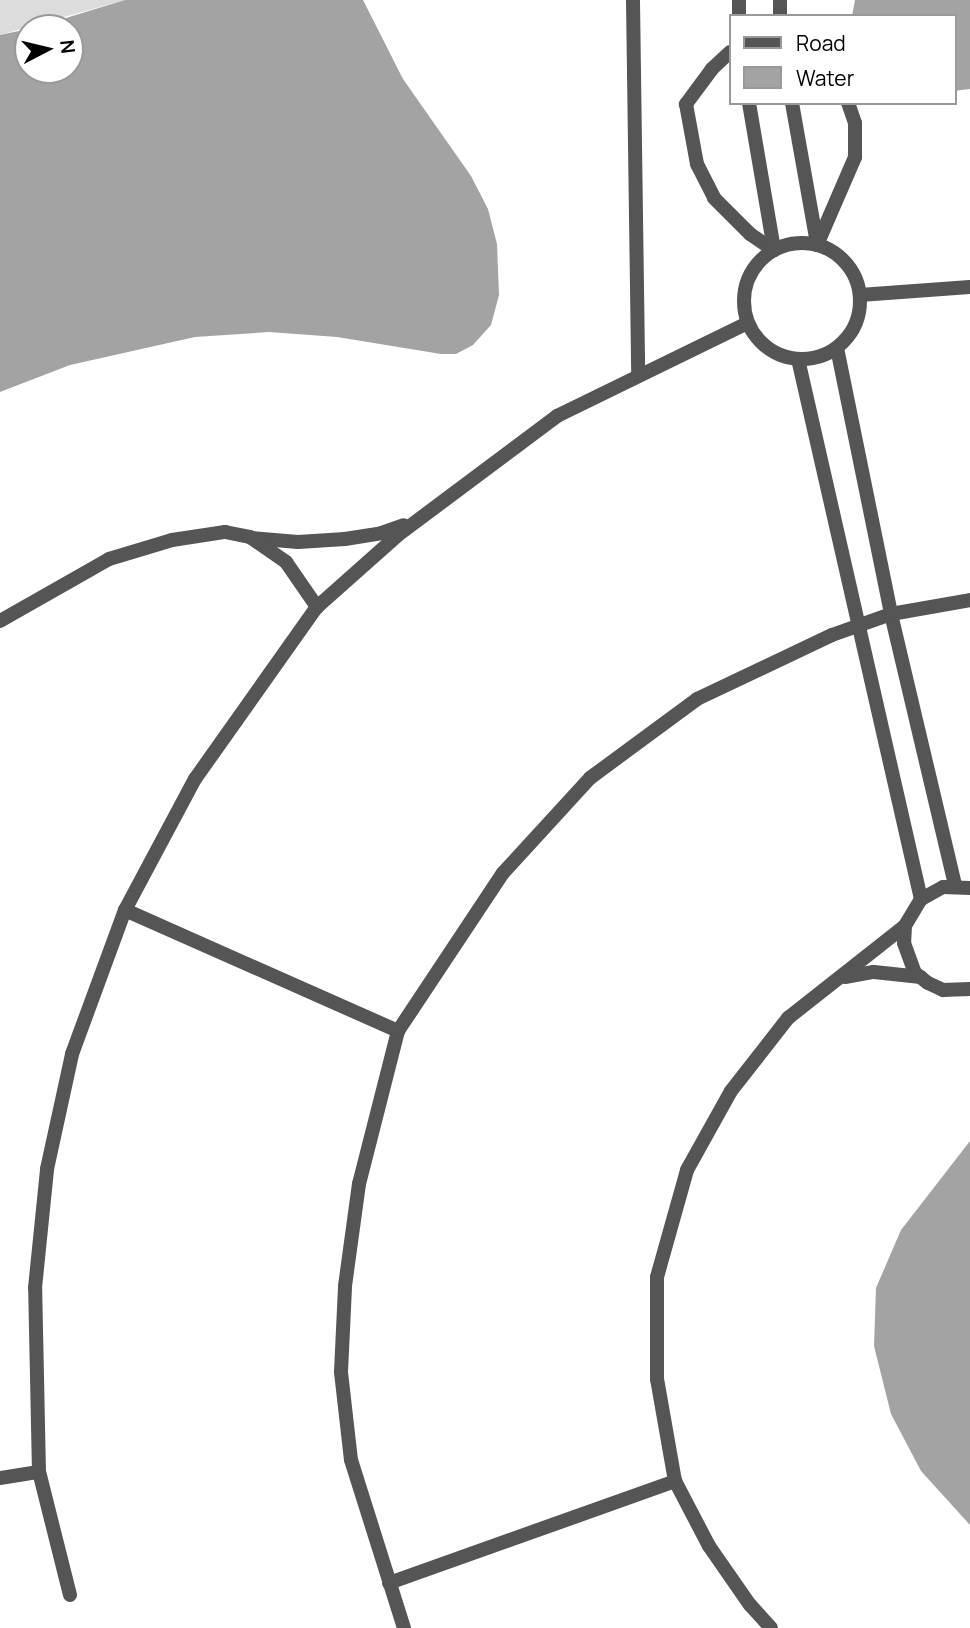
<!DOCTYPE html>
<html>
<head>
<meta charset="utf-8">
<style>
  body { margin:0 }
  #map { position:relative; width:970px; height:1628px; overflow:hidden; background:#fff; font-family:Manrope,sans-serif }
  div>[style] { position:absolute }
  .green>* { inset:0; background:#dcdcdc }
  .water>* { inset:0; background:#a3a3a3 }
  .minor>* { height:14px; margin:-7px; padding:0 7px; transform-origin:7px; border-radius:7px; background:#555 }
  .minor>.ring { margin:-7px; padding:0; box-sizing:content-box; background:none; border:14px solid #555; border-radius:50% }
  span { translate:-50% -50%; white-space:nowrap; text-align:center; line-height:1.15; -webkit-text-stroke:5px #fff; paint-order:stroke }
  .legend { position:absolute; left:729px; top:14px; width:228px; height:91px; box-sizing:border-box; background:#fff; border:2px solid #999; margin:0; padding:9px 12px; list-style:none; font-size:21px; color:#000 }
  .legend li { display:flex; align-items:center; gap:14px; height:35px }
  .legend b { width:35px; border:2px solid #999 }
  .north { position:absolute; left:14px; top:14px; width:70px; height:70px; box-sizing:border-box; background:#fff; border:2px solid #999; border-radius:50%; rotate:83deg; font-size:19px; font-weight:700; line-height:28px; text-align:center; color:#000 }
  .north::after { content:''; display:block; margin:auto; width:24px; height:32px; background:#000; clip-path:polygon(50% 0,100% 100%,50% 72%,0 100%) }
</style>
</head>
<body>
<div id="map">
  <div class="green">
    <i style="clip-path:polygon(0 0,125px 0,0 35px)"></i>
  </div>
  <div class="water">
    <i style="clip-path:polygon(125px 0,363px 0,403px 79px,471px 176px,488px 209px,497px 244px,499px 295px,491px 325px,473px 345px,456px 354px,441px 354px,337px 337px,269px 332px,195px 337px,70px 365px,0 392px,0 35px,28px 29px,28px 70px,70px 70px,70px 28px,33px 28px)"></i>
    <i style="clip-path:polygon(855px 0,970px 0,970px 89px,954px 91px,954px 16px,852px 16px)"></i>
    <i style="clip-path:polygon(970px 1141px,970px 1525px,921px 1471px,891px 1414px,874px 1346px,876px 1288px,901px 1230px)"></i>
  </div>
  <div class="minor">
    <i style="left:633px;top:1px;width:375px;rotate:89.2deg"></i>
    <i style="left:739px;top:16px;width:16px;rotate:-90deg"></i>
    <i style="left:780px;top:16px;width:16px;rotate:-90deg"></i>
    <i style="left:730px;top:52px;width:25px;rotate:137deg"></i>
    <i style="left:712px;top:69px;width:44px;rotate:126.6deg"></i>
    <i style="left:686px;top:104px;width:61px;rotate:79.6deg"></i>
    <i style="left:697px;top:164px;width:38px;rotate:63deg"></i>
    <i style="left:714px;top:198px;width:51px;rotate:45deg"></i>
    <i style="left:750px;top:234px;width:29px;rotate:34deg"></i>
    <i style="left:749px;top:103px;width:149px;rotate:80.3deg"></i>
    <i style="left:792px;top:103px;width:142px;rotate:79.9deg"></i>
    <i class="ring" style="left:744px;top:243px;width:102px;height:102px"></i>
    <i style="left:817px;top:245px;width:96px;rotate:-66.6deg"></i>
    <i style="left:855px;top:157px;width:34px;rotate:-90deg"></i>
    <i style="left:855px;top:123px;width:21px;rotate:-109deg"></i>
    <i style="left:860px;top:295px;width:110px;rotate:-4.2deg"></i>
    <i style="left:837px;top:348px;width:271px;rotate:78.5deg"></i>
    <i style="left:891px;top:614px;width:278px;rotate:76.7deg"></i>
    <i style="left:798px;top:359px;width:554px;rotate:77.17deg"></i>
    <i style="left:252px;top:538px;width:46px;rotate:5deg"></i>
    <i style="left:298px;top:542px;width:47px;rotate:-3.7deg"></i>
    <i style="left:345px;top:539px;width:36px;rotate:-9deg"></i>
    <i style="left:381px;top:533px;width:24px;rotate:-19deg"></i>
    <i style="left:0;top:621px;width:125px;rotate:-29.6deg"></i>
    <i style="left:109px;top:559px;width:66px;rotate:-16.8deg"></i>
    <i style="left:172px;top:540px;width:54px;rotate:-8.6deg"></i>
    <i style="left:225px;top:532px;width:25px;rotate:11deg"></i>
    <i style="left:250px;top:537px;width:44px;rotate:34.8deg"></i>
    <i style="left:286px;top:562px;width:55px;rotate:55.4deg"></i>
    <i style="left:970px;top:888px;width:27px;rotate:-178deg"></i>
    <i style="left:943px;top:887px;width:25px;rotate:151deg"></i>
    <i style="left:921px;top:899px;width:31px;rotate:121deg"></i>
    <i style="left:905px;top:926px;width:17px;rotate:93deg"></i>
    <i style="left:904px;top:943px;width:32px;rotate:70deg"></i>
    <i style="left:915px;top:973px;width:16px;rotate:38deg"></i>
    <i style="left:928px;top:983px;width:17px;rotate:25deg"></i>
    <i style="left:943px;top:990px;width:27px;rotate:-2deg"></i>
    <i style="left:125px;top:910px;width:299px;rotate:23.9deg"></i>
    <i style="left:845px;top:977px;width:29px;rotate:-10deg"></i>
    <i style="left:874px;top:972px;width:47px;rotate:6.1deg"></i>
    <i style="left:0;top:1478px;width:39px;rotate:-9deg"></i>
    <i style="left:389px;top:1583px;width:304px;rotate:-19.6deg"></i>
    <i style="left:70px;top:1595px;width:127px;rotate:-104.1deg"></i>
    <i style="left:39px;top:1472px;width:184px;rotate:-91.2deg"></i>
    <i style="left:35px;top:1288px;width:120px;rotate:-84.2deg"></i>
    <i style="left:47px;top:1169px;width:118px;rotate:-77.7deg"></i>
    <i style="left:72px;top:1054px;width:153px;rotate:-69.8deg"></i>
    <i style="left:125px;top:910px;width:149px;rotate:-61.9deg"></i>
    <i style="left:195px;top:779px;width:211px;rotate:-54.7deg"></i>
    <i style="left:317px;top:607px;width:108px;rotate:-41.6deg"></i>
    <i style="left:398px;top:535px;width:199px;rotate:-36.8deg"></i>
    <i style="left:557px;top:416px;width:212px;rotate:-26deg"></i>
    <i style="left:404px;top:1628px;width:176px;rotate:-107.5deg"></i>
    <i style="left:351px;top:1460px;width:89px;rotate:-96.5deg"></i>
    <i style="left:341px;top:1372px;width:86px;rotate:-87.3deg"></i>
    <i style="left:345px;top:1286px;width:103px;rotate:-82.2deg"></i>
    <i style="left:359px;top:1184px;width:158px;rotate:-75.7deg"></i>
    <i style="left:398px;top:1031px;width:190px;rotate:-56.4deg"></i>
    <i style="left:503px;top:873px;width:129px;rotate:-47.5deg"></i>
    <i style="left:590px;top:778px;width:133px;rotate:-36.4deg"></i>
    <i style="left:697px;top:699px;width:149px;rotate:-25.4deg"></i>
    <i style="left:832px;top:635px;width:63px;rotate:-19.6deg"></i>
    <i style="left:891px;top:614px;width:80px;rotate:-10deg"></i>
    <i style="left:771px;top:1628px;width:31px;rotate:-132deg"></i>
    <i style="left:750px;top:1605px;width:72px;rotate:-124.8deg"></i>
    <i style="left:709px;top:1546px;width:73px;rotate:-117.6deg"></i>
    <i style="left:675px;top:1481px;width:104px;rotate:-100deg"></i>
    <i style="left:657px;top:1379px;width:102px;rotate:-90deg"></i>
    <i style="left:657px;top:1277px;width:111px;rotate:-74.3deg"></i>
    <i style="left:687px;top:1170px;width:90px;rotate:-60.9deg"></i>
    <i style="left:731px;top:1091px;width:93px;rotate:-52deg"></i>
    <i style="left:788px;top:1018px;width:149px;rotate:-38.2deg"></i>
  </div>
  <ul class="legend">
  <li><b style="height:9px;background:#555"></b>Road</li>
  <li><b style="height:19px;background:#a3a3a3"></b>Water</li>
  </ul>
  <div class="north">N</div>
</div>
</body>
</html>
